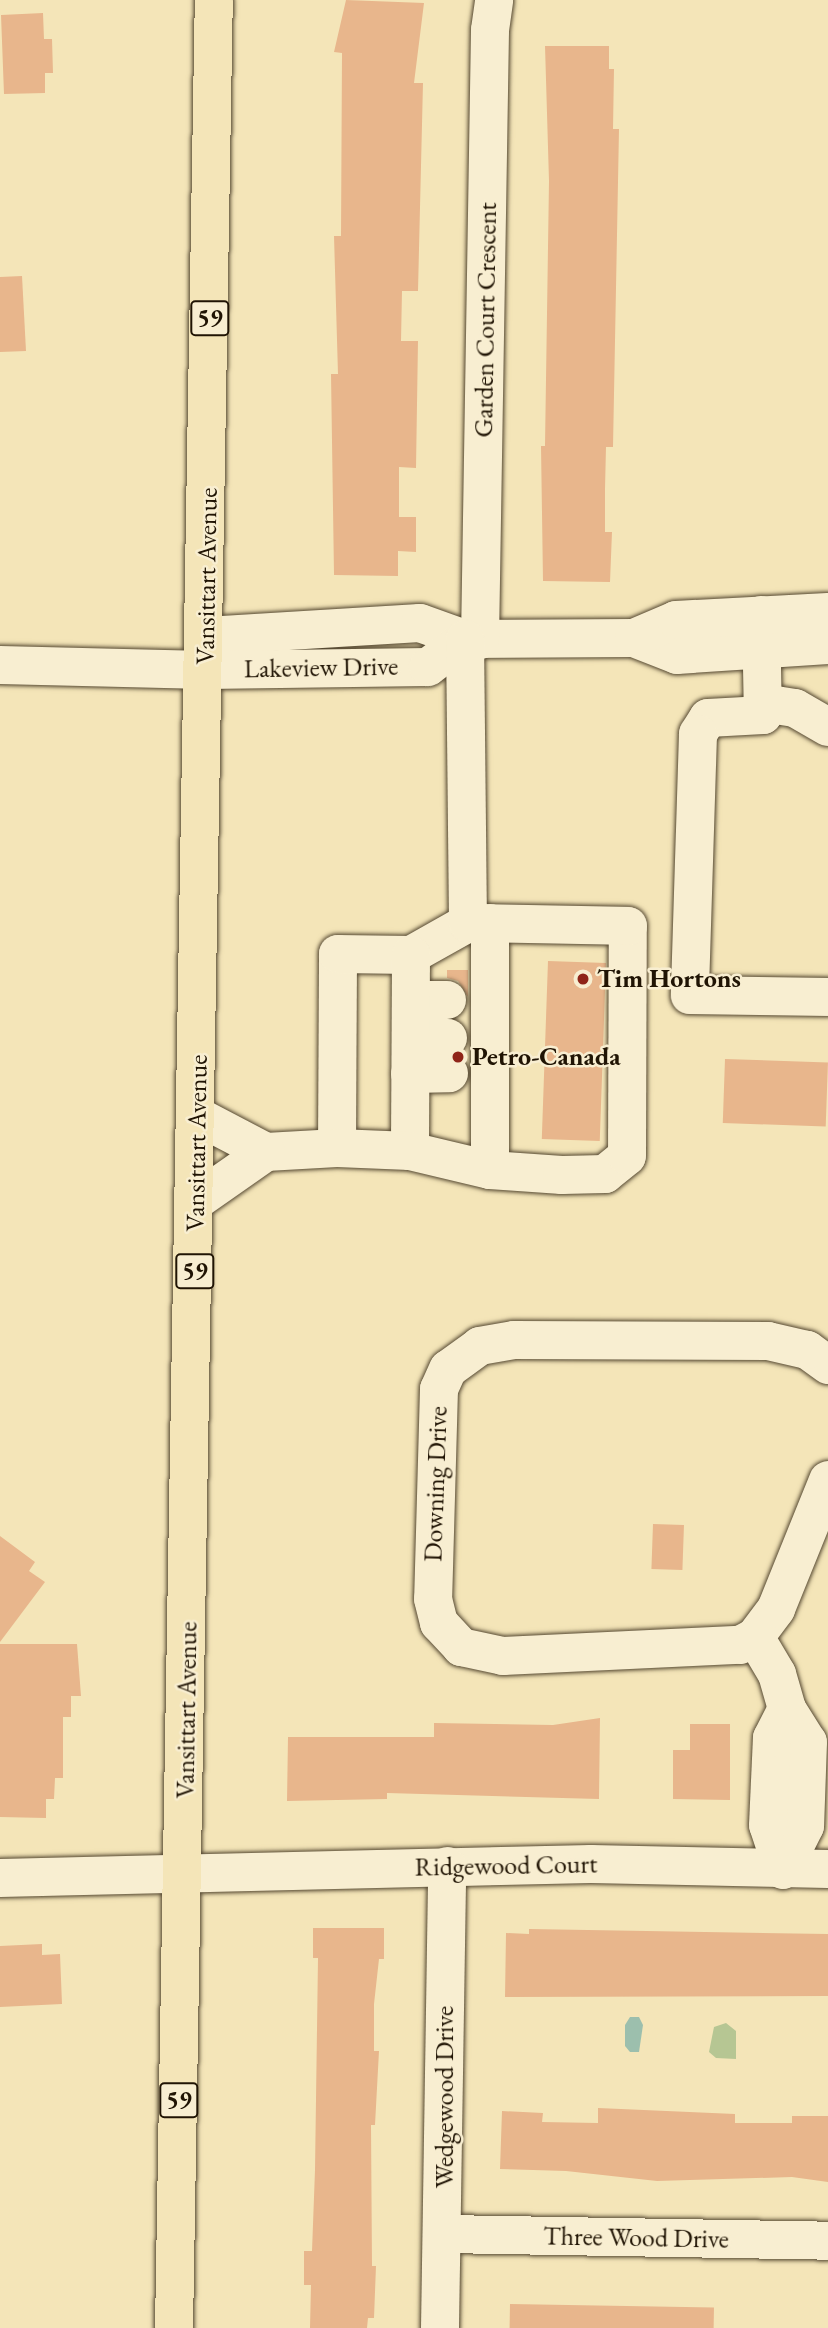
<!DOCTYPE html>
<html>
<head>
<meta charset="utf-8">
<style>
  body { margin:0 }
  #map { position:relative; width:828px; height:2328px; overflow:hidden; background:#f4e5b8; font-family:"EB Garamond",serif }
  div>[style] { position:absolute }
  .green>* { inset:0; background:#b6c693 }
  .water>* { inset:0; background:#9cbfad }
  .building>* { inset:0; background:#e8b68c; transform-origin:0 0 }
  .roads { filter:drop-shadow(0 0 2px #554831) drop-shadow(0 0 2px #554831) }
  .minor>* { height:38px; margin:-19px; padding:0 19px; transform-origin:19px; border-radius:19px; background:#f8eed1 }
  .major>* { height:38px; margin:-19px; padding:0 19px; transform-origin:19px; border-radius:19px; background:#f4e5b8 }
  .dots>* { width:19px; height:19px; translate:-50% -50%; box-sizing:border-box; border:4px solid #f8eed1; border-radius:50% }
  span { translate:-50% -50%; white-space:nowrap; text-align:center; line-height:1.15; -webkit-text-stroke:5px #f8eed1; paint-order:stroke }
  .shield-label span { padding:2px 5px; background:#f8eed1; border:2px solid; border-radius:5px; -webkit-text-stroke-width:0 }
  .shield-label { font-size:24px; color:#201404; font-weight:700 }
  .street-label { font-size:26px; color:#201404 }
  .poi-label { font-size:26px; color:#201404; font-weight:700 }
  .left { translate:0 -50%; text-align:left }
</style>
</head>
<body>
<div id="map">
  <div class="green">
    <i style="clip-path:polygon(726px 2023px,736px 2031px,736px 2059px,716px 2058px,709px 2052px,714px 2027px)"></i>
  </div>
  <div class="water">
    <i style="clip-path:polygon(630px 2017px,639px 2017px,643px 2025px,639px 2052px,630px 2052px,625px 2046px,625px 2025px)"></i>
  </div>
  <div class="building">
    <i style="clip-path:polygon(346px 0,424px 3px,414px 83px,423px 83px,418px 291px,402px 291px,401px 341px,418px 341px,416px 468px,399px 467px,399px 517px,416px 517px,416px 552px,398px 551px,398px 576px,334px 575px,331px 374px,338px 374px,334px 236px,341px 236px,342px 53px,334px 52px)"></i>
    <i style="clip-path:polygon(43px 13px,44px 39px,52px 39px,53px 73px,45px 73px,45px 93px,4px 94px,1px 15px)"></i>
    <i style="clip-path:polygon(545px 46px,609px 46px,609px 69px,614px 69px,613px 129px,619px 129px,613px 447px,606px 447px,605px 489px,605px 532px,612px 532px,610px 582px,543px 581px,541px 446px,545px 446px,549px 181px)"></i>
    <i style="clip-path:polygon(22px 276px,26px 351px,0 352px,0 277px)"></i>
    <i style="left:548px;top:961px;width:58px;height:178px;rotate:2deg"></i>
    <i style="clip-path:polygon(447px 970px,468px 970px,468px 997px,458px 981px,447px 978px)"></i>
    <i style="left:725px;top:1059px;width:103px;height:64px;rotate:2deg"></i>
    <i style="left:653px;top:1524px;width:31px;height:45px;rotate:2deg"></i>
    <i style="clip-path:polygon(0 1536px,35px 1562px,29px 1571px,45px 1582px,0 1642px)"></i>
    <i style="clip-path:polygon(0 1644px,77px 1644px,81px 1696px,71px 1696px,71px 1717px,63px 1717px,63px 1778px,55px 1778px,54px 1799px,46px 1799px,46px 1818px,0 1817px)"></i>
    <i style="clip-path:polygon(600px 1718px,599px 1799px,387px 1793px,387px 1799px,287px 1801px,288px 1737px,434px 1737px,434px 1723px,553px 1725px)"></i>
    <i style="clip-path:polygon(690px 1724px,730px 1724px,730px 1800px,673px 1799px,673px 1750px,690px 1750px)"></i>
    <i style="clip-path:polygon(313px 1928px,384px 1928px,384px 1959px,379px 1959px,374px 2004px,374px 2051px,379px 2051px,375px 2125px,371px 2125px,372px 2266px,376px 2266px,374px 2318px,368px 2318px,367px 2328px,310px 2328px,311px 2285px,304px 2285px,304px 2251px,312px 2251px,315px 2170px,318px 1958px,313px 1958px)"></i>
    <i style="clip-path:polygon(529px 1929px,828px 1934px,828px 1996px,505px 1997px,506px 1933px,529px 1934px)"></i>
    <i style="clip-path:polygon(42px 1944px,42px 1955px,60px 1954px,62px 2004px,0 2007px,0 1946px)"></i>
    <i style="clip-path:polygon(598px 2108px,735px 2114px,735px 2123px,792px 2123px,792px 2116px,828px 2116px,828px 2182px,792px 2177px,657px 2181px,566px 2171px,500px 2169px,502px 2111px,543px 2113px,542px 2122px,598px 2123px)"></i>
    <i style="left:510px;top:2304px;width:204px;height:24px;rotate:1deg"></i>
  </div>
  <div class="roads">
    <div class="minor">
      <i style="left:761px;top:615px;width:100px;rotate:88.9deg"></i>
      <i style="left:763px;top:715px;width:55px;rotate:176.9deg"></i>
      <i style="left:708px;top:718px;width:19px;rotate:122deg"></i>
      <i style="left:698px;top:734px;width:261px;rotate:91.8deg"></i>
      <i style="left:690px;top:995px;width:138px;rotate:0.8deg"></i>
      <i style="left:206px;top:636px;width:214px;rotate:-3.5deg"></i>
      <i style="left:420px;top:623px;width:48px;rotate:19.6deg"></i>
      <i style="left:465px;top:639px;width:169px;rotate:-0.3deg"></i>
      <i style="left:634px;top:638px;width:46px;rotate:21.6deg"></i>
      <i style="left:677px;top:655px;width:151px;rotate:-3.8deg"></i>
      <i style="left:634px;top:638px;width:46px;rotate:-23.2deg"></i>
      <i style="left:676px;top:620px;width:152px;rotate:-3deg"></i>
      <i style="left:480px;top:640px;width:610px;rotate:-89.06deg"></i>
      <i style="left:490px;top:30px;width:30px;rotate:-82deg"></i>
      <i style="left:0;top:665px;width:206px;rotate:1.4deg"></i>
      <i style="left:206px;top:670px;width:222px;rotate:-0.8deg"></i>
      <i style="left:428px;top:667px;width:46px;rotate:-37.1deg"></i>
      <i style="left:763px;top:703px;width:32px;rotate:9deg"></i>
      <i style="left:795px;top:708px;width:38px;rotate:30deg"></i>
      <i style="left:411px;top:955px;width:65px;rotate:-29.3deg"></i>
      <i style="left:411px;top:1000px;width:36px"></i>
      <i style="left:411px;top:1038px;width:37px"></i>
      <i style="left:410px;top:1074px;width:39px;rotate:-1deg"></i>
      <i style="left:337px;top:1148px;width:194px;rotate:-89.7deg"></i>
      <i style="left:338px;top:954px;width:73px;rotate:0.8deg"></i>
      <i style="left:411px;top:955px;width:196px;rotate:90.3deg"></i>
      <i style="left:266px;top:1152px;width:71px;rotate:-3.2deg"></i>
      <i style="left:337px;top:1148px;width:73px;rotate:2.4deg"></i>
      <i style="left:410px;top:1151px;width:82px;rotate:13.4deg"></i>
      <i style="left:490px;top:1170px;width:72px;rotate:4deg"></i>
      <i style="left:562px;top:1175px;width:43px;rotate:-1.3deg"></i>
      <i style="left:605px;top:1174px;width:28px;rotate:-39deg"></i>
      <i style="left:627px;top:1156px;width:230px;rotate:-89.8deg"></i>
      <i style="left:628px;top:926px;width:160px;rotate:-178.9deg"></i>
      <i style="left:468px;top:923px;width:284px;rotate:-90.6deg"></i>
      <i style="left:490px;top:1170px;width:247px;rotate:-90deg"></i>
      <i style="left:196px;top:1201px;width:85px;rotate:-35deg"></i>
      <i style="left:266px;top:1152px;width:78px;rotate:-152.4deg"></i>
      <i style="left:828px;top:1365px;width:26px;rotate:-144deg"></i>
      <i style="left:807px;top:1350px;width:40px;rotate:-167deg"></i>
      <i style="left:768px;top:1341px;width:254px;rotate:-179.8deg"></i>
      <i style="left:514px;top:1340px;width:35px;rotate:170deg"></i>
      <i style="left:480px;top:1346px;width:39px;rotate:144deg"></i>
      <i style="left:448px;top:1369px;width:22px;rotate:114deg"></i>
      <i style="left:439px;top:1389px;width:210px;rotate:91.6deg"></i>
      <i style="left:433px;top:1599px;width:25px;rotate:76deg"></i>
      <i style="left:439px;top:1623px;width:33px;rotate:47deg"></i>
      <i style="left:461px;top:1647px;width:43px;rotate:12.1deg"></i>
      <i style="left:503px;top:1656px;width:237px;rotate:-2.7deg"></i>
      <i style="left:740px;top:1645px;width:17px;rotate:-28deg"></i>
      <i style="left:755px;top:1637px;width:35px;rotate:-53deg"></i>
      <i style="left:776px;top:1609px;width:139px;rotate:-68deg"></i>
      <i style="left:755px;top:1637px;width:43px;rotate:59.3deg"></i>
      <i style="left:777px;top:1674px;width:36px;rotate:74deg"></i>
      <i style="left:787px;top:1709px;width:39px;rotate:58deg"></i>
      <i style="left:808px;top:1742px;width:84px;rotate:92deg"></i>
      <i style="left:805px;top:1826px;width:49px;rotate:116.6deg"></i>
      <i style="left:783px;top:1870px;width:47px;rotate:-108.4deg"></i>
      <i style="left:768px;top:1825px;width:87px;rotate:-87.4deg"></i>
      <i style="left:772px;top:1738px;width:33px;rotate:-63deg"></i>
      <i style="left:0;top:1878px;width:591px;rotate:-1.36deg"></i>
      <i style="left:591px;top:1864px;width:237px;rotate:1.2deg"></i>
      <i style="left:444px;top:2234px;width:384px;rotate:1deg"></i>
      <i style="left:440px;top:2328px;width:462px;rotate:-89.1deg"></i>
    </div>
    <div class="major">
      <i style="left:174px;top:2328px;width:2328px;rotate:-89.02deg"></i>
    </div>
  </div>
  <div class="dots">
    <i style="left:583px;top:979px;background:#8f2418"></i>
    <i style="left:458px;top:1057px;background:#8f2418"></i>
  </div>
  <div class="shield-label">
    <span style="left:210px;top:318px">59</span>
    <span style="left:195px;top:1271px">59</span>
    <span style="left:179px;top:2100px">59</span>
  </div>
  <div class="street-label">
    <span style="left:486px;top:320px;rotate:-89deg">Garden Court Crescent</span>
    <span style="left:207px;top:576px;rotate:-89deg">Vansittart Avenue</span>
    <span style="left:321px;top:668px;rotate:-1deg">Lakeview Drive</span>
    <span style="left:197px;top:1143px;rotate:-89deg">Vansittart Avenue</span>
    <span style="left:436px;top:1484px;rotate:-88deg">Downing Drive</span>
    <span style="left:187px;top:1710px;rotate:-89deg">Vansittart Avenue</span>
    <span style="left:506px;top:1866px;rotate:-1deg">Ridgewood Court</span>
    <span style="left:445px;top:2097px;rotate:-90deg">Wedgewood Drive</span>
    <span style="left:636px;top:2238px;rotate:1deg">Three Wood Drive</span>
  </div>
  <div class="poi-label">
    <span class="left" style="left:597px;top:979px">Tim Hortons</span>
    <span class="left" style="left:472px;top:1057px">Petro-Canada</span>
  </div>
</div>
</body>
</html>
